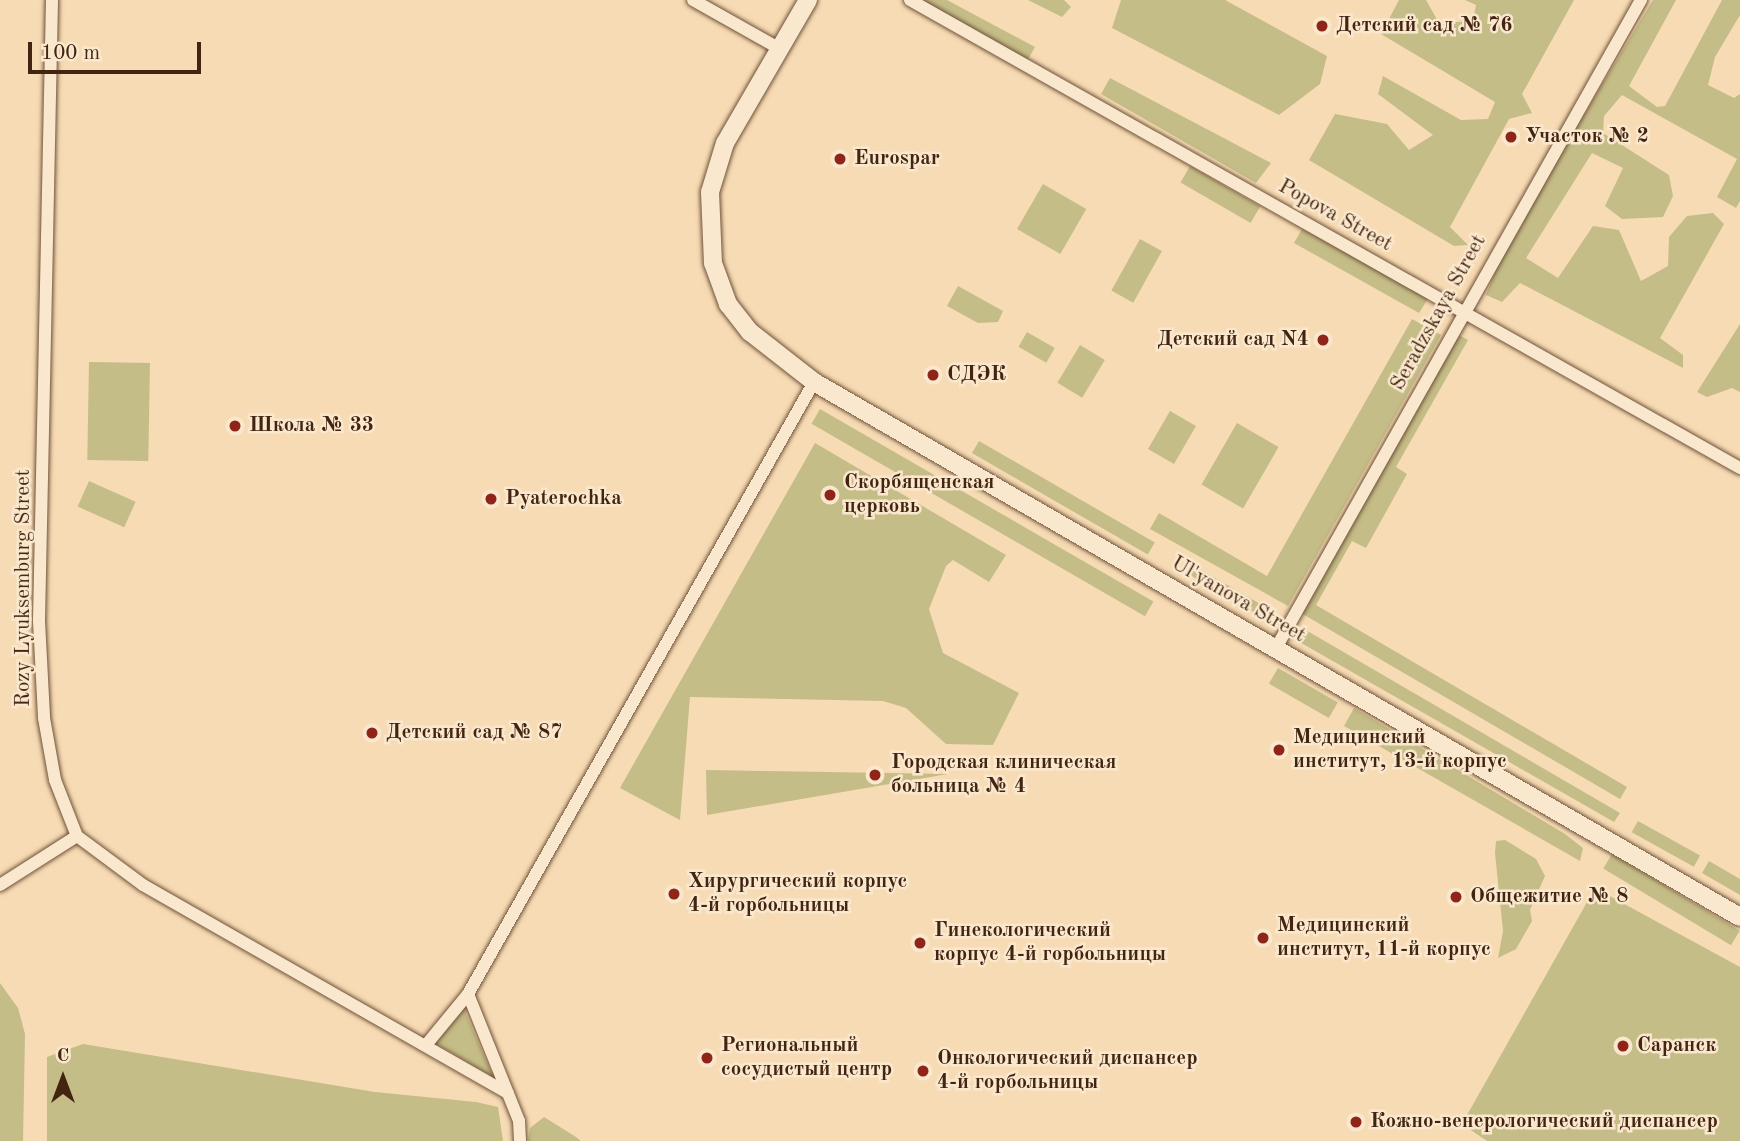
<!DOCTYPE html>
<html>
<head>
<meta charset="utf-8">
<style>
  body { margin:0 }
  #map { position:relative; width:1740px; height:1141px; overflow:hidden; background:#f7dbb4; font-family:"Old Standard TT",serif }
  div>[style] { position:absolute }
  .green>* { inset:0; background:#c5bd87; transform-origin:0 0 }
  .roads { filter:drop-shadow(0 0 2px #6f5239) drop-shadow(0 0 2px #6f5239) }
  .minor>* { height:12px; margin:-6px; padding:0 6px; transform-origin:6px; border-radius:6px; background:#fae8ce }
  .secondary>* { height:18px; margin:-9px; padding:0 9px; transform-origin:9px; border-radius:9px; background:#fae8ce }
  .dots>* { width:19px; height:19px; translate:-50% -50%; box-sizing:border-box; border:4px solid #fae8ce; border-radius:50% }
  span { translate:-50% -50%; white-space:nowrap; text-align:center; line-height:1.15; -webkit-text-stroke:5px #fae8ce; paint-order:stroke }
  .poi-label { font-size:21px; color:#422410; font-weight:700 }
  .left { translate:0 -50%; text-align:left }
  .right { translate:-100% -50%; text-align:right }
  .street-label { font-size:21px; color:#422410 }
  .north { position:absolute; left:28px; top:1043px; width:70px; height:70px; -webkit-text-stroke:5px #fae8ce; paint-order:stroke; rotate:0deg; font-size:19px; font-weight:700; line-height:28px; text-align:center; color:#422410 }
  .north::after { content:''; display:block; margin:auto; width:24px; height:32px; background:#422410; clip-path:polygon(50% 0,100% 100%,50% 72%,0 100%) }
  .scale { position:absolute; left:28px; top:42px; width:173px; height:32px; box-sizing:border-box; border:4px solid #422410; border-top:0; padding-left:9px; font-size:21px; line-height:24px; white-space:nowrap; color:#422410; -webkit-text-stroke:5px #fae8ce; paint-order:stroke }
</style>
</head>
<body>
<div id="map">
  <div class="green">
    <i style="clip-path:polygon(922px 0,947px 0,1035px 47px,1027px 61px)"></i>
    <i style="clip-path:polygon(1028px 0,1064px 0,1071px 7px,1062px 17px)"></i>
    <i style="clip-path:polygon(1121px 0,1225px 0,1327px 56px,1320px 84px,1279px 115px,1112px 28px)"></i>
    <i style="clip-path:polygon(1399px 0,1426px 0,1439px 23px,1473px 21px,1476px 5px,1465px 0,1574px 0,1522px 94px,1532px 113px,1509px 119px,1450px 227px,1468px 245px,1454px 246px,1309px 160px,1335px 114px,1387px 124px,1409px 150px,1433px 135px,1378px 94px,1383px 76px,1461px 120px,1488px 119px,1495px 102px,1381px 34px)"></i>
    <i style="clip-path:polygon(1653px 0,1676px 0,1629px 86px,1657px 107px,1665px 106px,1722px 0,1740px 0,1740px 15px,1715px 57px,1708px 85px,1734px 98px,1740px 94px,1740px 201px,1736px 208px,1717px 197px,1737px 159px,1622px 95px,1604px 116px,1603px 133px,1669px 175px,1673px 196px,1663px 217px,1622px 219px,1605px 206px,1623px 168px,1592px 153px,1526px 258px,1558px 278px,1593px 226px,1619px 230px,1641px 281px,1668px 266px,1669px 237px,1687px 216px,1713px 213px,1724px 224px,1660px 338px,1683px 355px,1683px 368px,1520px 283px,1502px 302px,1486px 295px,1505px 246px)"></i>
    <i style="clip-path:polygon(1110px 78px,1271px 163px,1256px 183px,1101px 94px)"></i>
    <i style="left:1190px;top:166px;width:81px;height:19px;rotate:30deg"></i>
    <i style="left:1043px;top:184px;width:50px;height:52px;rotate:30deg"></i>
    <i style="clip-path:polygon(1302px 229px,1429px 297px,1419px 313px,1294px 243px)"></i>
    <i style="left:1140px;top:239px;width:25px;height:59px;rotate:29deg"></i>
    <i style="clip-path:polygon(958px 286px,1003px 311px,998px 322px,978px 323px,947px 306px)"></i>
    <i style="clip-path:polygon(1412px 319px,1441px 335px,1288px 606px,1150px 529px,1159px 513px,1267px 576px)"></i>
    <i style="clip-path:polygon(1740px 324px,1740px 392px,1732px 388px,1707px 397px,1697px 392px)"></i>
    <i style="left:1027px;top:332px;width:32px;height:17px;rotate:30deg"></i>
    <i style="clip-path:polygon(1455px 333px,1468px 340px,1396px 467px,1407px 474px,1366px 548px,1352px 541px,1316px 605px,1627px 787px,1620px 799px,1301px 613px)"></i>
    <i style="left:1080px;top:345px;width:29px;height:44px;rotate:31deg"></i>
    <i style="left:89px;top:362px;width:61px;height:98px;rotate:1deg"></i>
    <i style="left:820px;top:409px;width:385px;height:17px;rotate:30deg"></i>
    <i style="left:1170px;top:411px;width:30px;height:44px;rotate:30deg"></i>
    <i style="left:1237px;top:423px;width:48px;height:71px;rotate:30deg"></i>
    <i style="left:979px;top:441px;width:203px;height:14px;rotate:30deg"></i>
    <i style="clip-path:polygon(815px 443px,1006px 555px,989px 582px,953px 560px,946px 566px,929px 609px,943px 653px,1019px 693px,993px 745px,946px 744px,906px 708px,883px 701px,690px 697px,680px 820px,620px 788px)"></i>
    <i style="left:89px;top:481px;width:51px;height:28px;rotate:24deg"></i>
    <i style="left:1191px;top:564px;width:89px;height:10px;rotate:30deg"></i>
    <i style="clip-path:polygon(1304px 629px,1620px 813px,1614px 822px,1296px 640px)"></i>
    <i style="left:1278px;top:668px;width:69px;height:18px;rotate:30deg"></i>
    <i style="clip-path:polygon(1354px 708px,1565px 834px,1583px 848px,1580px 861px,1344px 726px)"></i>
    <i style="clip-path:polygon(706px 770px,767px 771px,948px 774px,707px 815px)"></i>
    <i style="left:1638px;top:821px;width:71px;height:13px;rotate:29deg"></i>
    <i style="clip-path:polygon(1505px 840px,1536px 859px,1545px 876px,1530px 910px,1532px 921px,1516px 949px,1498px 958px,1503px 931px,1495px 853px,1496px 841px)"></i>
    <i style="left:1612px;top:854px;width:149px;height:17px;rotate:31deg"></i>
    <i style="clip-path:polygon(1709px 861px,1740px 879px,1740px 895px,1702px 873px)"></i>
    <i style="clip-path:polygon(1595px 888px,1740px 967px,1740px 1141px,1487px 1141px,1462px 1124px)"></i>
    <i style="clip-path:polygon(0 983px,18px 1008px,25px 1034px,23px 1141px,0 1141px)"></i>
    <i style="clip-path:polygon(463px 1007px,493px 1077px,435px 1043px)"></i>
    <i style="clip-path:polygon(83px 1044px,375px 1092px,476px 1102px,498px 1107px,503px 1141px,47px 1141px,47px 1057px)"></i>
    <i style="clip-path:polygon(544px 1117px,576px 1137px,581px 1141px,528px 1141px,530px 1128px)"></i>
  </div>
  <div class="roads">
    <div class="minor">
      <i style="left:52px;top:0;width:621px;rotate:91.2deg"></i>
      <i style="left:39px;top:621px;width:97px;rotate:87deg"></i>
      <i style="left:44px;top:718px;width:63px;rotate:79.9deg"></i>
      <i style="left:55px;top:780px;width:60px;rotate:68.6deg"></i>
      <i style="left:77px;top:836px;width:82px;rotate:36.6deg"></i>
      <i style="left:143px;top:885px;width:420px;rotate:29.7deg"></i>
      <i style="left:693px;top:0;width:100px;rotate:29.4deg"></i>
      <i style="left:910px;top:0;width:953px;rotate:29.42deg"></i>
      <i style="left:1276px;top:648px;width:744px;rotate:-60.61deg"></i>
      <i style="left:0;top:885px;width:91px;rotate:-32.5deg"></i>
      <i style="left:468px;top:994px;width:137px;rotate:68.1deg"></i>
      <i style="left:519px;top:1121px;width:20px;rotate:87deg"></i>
      <i style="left:426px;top:1045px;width:66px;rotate:-50.5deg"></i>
      <i style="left:468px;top:994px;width:703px;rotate:-60.52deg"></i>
    </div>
    <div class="secondary">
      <i style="left:808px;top:0;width:165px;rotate:120.1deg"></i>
      <i style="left:725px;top:143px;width:51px;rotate:107deg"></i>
      <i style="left:710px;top:192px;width:71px;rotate:87.6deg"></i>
      <i style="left:713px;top:263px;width:44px;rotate:69.9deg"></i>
      <i style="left:728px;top:304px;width:36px;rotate:52deg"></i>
      <i style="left:750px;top:332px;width:81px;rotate:38deg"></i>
      <i style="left:814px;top:382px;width:1069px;rotate:30.02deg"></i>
    </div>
  </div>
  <div class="dots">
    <i style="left:1322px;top:26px;background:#8f2418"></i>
    <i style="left:1511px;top:137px;background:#8f2418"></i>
    <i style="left:840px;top:159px;background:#8f2418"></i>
    <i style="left:1323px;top:340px;background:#8f2418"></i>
    <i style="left:933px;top:375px;background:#8f2418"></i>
    <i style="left:235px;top:426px;background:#8f2418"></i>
    <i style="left:830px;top:495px;background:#8f2418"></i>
    <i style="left:491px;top:499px;background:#8f2418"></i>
    <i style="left:372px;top:733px;background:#8f2418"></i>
    <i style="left:1279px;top:750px;background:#8f2418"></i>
    <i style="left:875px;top:775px;background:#8f2418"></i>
    <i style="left:674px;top:894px;background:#8f2418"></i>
    <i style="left:1456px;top:897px;background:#8f2418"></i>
    <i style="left:1263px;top:938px;background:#8f2418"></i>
    <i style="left:920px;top:943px;background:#8f2418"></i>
    <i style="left:1623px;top:1046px;background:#8f2418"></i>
    <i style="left:707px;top:1058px;background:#8f2418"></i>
    <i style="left:923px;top:1071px;background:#8f2418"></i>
    <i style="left:1356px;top:1122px;background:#8f2418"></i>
  </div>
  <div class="poi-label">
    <span class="left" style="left:1336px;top:26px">Детский сад № 76</span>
    <span class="left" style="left:1525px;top:137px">Участок № 2</span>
    <span class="left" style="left:854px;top:159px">Eurospar</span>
    <span class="right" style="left:1309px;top:340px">Детский сад N4</span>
    <span class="left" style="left:947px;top:375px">СДЭК</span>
    <span class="left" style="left:249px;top:426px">Школа № 33</span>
    <span class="left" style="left:844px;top:495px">Скорбященская<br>церковь</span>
    <span class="left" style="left:505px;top:499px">Pyaterochka</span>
    <span class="left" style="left:386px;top:733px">Детский сад № 87</span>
    <span class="left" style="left:1293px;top:750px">Медицинский<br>институт, 13-й корпус</span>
    <span class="left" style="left:891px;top:775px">Городская клиническая<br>больница № 4</span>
    <span class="left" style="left:688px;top:894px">Хирургический корпус<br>4-й горбольницы</span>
    <span class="left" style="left:1470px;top:897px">Общежитие № 8</span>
    <span class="left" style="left:1277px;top:938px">Медицинский<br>институт, 11-й корпус</span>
    <span class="left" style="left:934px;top:943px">Гинекологический<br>корпус 4-й горбольницы</span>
    <span class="left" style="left:721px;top:1058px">Региональный<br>сосудистый центр</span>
    <span class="left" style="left:1637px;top:1046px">Саранск</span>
    <span class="left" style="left:937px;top:1071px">Онкологический диспансер<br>4-й горбольницы</span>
    <span class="left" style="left:1370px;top:1122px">Кожно-венерологический диспансер</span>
  </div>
  <div class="street-label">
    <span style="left:1335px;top:216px;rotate:29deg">Popova Street</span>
    <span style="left:1439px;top:313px;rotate:-61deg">Seradzskaya Street</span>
    <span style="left:24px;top:588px;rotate:-90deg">Rozy Lyuksemburg Street</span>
    <span style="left:1238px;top:600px;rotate:30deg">Ul'yanova Street</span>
  </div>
  <div class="north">С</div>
  <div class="scale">100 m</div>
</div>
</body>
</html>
